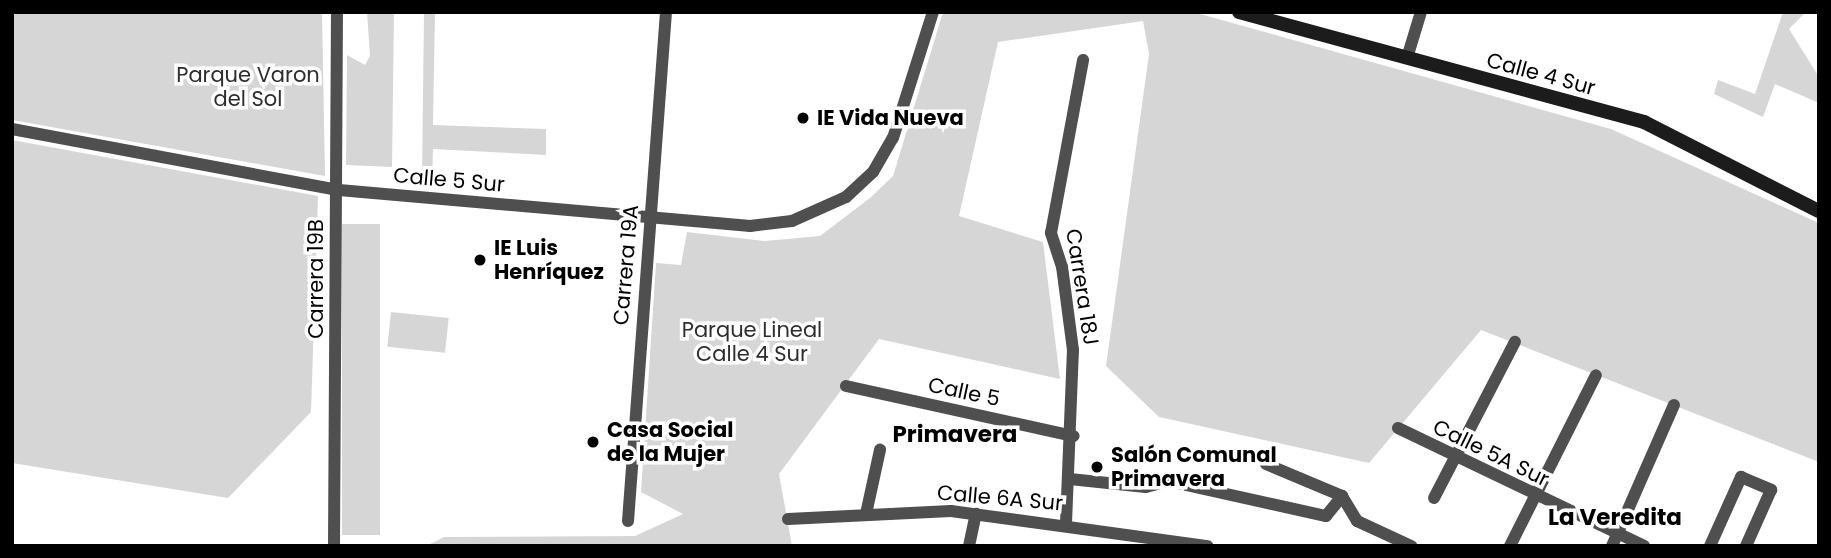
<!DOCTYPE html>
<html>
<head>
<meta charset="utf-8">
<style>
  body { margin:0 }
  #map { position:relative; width:1831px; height:558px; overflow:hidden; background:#fff; font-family:Poppins,sans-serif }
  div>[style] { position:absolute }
  .green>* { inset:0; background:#d6d6d6; transform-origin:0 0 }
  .street>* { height:12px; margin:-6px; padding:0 6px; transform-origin:6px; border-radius:6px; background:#4f4f4f }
  .secondary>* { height:14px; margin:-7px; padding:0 7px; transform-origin:7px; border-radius:7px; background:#1c1c1c }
  .dots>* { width:19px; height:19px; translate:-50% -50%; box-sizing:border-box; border:4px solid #fff; border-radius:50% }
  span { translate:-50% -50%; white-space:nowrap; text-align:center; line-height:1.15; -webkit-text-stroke:7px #fff; paint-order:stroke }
  .street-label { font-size:21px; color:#000 }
  .park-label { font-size:21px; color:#2d2d2d }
  .poi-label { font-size:21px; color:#000; font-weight:700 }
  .left { translate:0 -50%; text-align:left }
  .neighbourhood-label { font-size:23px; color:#000; font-weight:700 }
  .frame { position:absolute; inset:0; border:14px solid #000; pointer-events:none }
</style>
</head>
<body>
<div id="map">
  <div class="green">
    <i style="clip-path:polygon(12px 12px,322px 12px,325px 176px,12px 120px)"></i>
    <i style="clip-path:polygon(367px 12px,394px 12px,392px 167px,346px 165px,347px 55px,365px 65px,370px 56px)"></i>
    <i style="clip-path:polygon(424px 12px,435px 12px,433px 125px,546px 129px,546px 155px,433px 149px,432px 181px,422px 180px)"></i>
    <i style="clip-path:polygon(943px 12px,1193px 12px,1611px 129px,1819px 223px,1819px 462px,1481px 330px,1369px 463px,1159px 417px,1106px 366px,1149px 54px,1143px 21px,998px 42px,959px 216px,1043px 242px,1060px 379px,879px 339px,779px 474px,792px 546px,426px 546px,444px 537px,635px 536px,683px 514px,641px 492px,656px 263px,681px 265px,687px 232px,765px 241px,820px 236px,870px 198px,893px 176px)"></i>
    <i style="clip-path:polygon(1783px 12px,1806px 12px,1789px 29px,1819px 77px,1819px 103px,1775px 84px,1763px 117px,1714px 94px,1718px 80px,1755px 94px)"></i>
    <i style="clip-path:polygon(12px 140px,318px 196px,311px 412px,228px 498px,12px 463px)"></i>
    <i style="left:380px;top:224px;width:311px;height:38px;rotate:90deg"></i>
    <i style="left:391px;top:312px;width:58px;height:35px;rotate:6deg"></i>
  </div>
  <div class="street">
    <i style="left:1407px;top:58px;width:48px;rotate:-73.1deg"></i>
    <i style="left:12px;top:129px;width:333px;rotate:10.6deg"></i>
    <i style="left:339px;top:190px;width:413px;rotate:5deg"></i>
    <i style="left:750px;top:226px;width:42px;rotate:-6.8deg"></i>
    <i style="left:792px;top:221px;width:59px;rotate:-24deg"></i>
    <i style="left:846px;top:197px;width:37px;rotate:-43deg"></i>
    <i style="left:873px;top:172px;width:39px;rotate:-60deg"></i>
    <i style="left:893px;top:138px;width:132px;rotate:-72.4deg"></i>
    <i style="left:846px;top:386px;width:233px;rotate:12.4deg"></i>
    <i style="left:1398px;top:428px;width:273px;rotate:25.6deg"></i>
    <i style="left:1266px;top:464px;width:82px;rotate:22.8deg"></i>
    <i style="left:1342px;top:496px;width:29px;rotate:59deg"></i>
    <i style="left:1357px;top:521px;width:60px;rotate:24.8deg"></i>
    <i style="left:1070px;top:479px;width:76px;rotate:6deg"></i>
    <i style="left:1146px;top:487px;width:23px;rotate:-15deg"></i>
    <i style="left:1168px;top:481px;width:162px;rotate:12.5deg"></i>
    <i style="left:1326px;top:516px;width:26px;rotate:-51deg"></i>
    <i style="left:1434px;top:498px;width:176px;rotate:-62.6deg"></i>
    <i style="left:866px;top:514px;width:66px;rotate:-77.7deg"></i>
    <i style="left:788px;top:519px;width:163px;rotate:-2.8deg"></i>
    <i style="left:951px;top:511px;width:259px;rotate:7.8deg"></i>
    <i style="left:628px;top:521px;width:510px;rotate:-85.73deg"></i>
    <i style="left:1066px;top:523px;width:173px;rotate:-87.7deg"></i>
    <i style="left:1073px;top:350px;width:84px;rotate:-97.5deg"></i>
    <i style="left:1062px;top:267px;width:36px;rotate:-108deg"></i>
    <i style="left:1051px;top:233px;width:176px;rotate:-79.5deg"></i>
    <i style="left:334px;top:546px;width:534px;rotate:-89.68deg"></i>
    <i style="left:969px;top:546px;width:33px;rotate:-78deg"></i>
    <i style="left:1510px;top:546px;width:191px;rotate:-63.3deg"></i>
    <i style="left:1612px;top:546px;width:154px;rotate:-66.3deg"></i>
    <i style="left:1710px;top:546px;width:76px;rotate:-65.8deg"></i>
    <i style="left:1741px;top:477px;width:33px;rotate:23deg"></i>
    <i style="left:1771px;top:490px;width:61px;rotate:114.1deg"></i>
  </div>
  <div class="secondary">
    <i style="left:1239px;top:12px;width:420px;rotate:15.2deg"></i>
    <i style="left:1644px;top:122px;width:196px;rotate:27deg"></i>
  </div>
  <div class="dots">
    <i style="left:803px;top:118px;background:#000"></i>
    <i style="left:480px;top:260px;background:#000"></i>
    <i style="left:593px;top:442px;background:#000"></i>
    <i style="left:1097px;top:467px;background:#000"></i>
  </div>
  <div class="street-label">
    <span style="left:1541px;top:74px;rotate:15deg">Calle 4 Sur</span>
    <span style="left:449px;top:180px;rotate:5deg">Calle 5 Sur</span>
    <span style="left:626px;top:265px;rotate:-85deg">Carrera 19A</span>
    <span style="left:316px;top:279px;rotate:-90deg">Carrera 19B</span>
    <span style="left:1082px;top:287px;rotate:81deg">Carrera 18J</span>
    <span style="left:964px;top:392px;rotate:12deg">Calle 5</span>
    <span style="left:1491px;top:453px;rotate:26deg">Calle 5A Sur</span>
    <span style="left:1000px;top:498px;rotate:5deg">Calle 6A Sur</span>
  </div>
  <div class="park-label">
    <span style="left:248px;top:87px">Parque Varon<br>del Sol</span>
    <span style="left:752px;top:342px">Parque Lineal<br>Calle 4 Sur</span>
  </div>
  <div class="poi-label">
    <span class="left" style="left:817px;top:118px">IE Vida Nueva</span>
    <span class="left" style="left:494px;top:260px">IE Luis<br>Henríquez</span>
    <span class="left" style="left:607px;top:442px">Casa Social<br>de la Mujer</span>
    <span class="left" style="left:1111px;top:467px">Salón Comunal<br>Primavera</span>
  </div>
  <div class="neighbourhood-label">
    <span style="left:955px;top:434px">Primavera</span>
    <span style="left:1615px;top:517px">La Veredita</span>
  </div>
  <div class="frame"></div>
</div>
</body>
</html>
